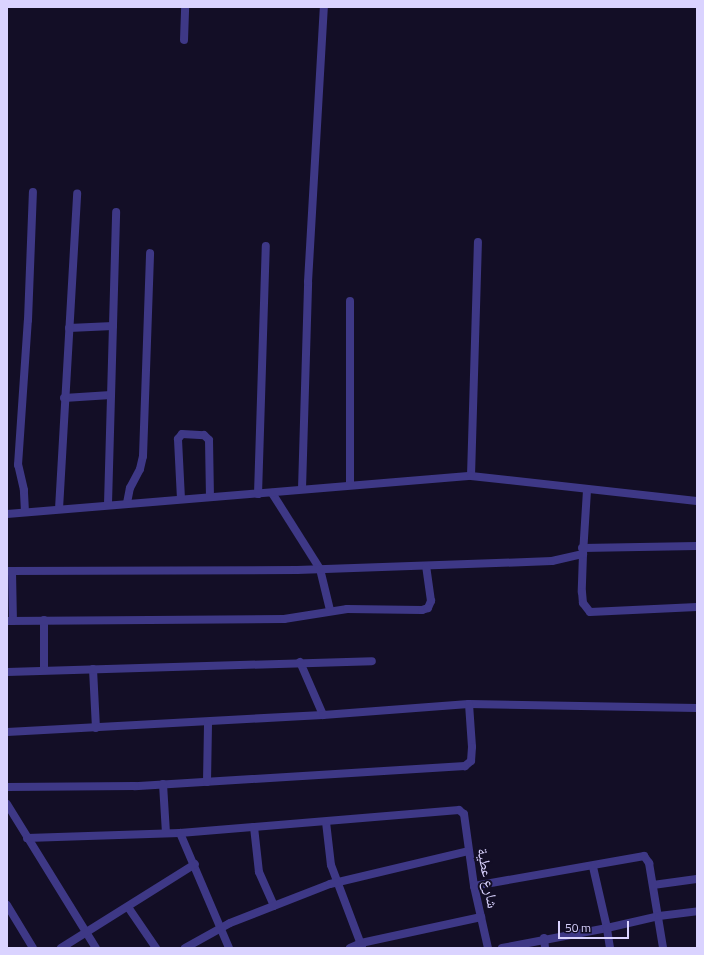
<!DOCTYPE html>
<html>
<head>
<meta charset="utf-8">
<style>
  body { margin:0 }
  #map { position:relative; width:704px; height:955px; overflow:hidden; background:#130e26; font-family:"Titillium Web","Noto Naskh Arabic",sans-serif }
  div>[style] { position:absolute }
  .minor>* { height:8px; margin:-4px; padding:0 4px; transform-origin:4px; border-radius:4px; background:#3e3886 }
  span { translate:-50% -50%; white-space:nowrap; text-align:center; line-height:1.15; -webkit-text-stroke:4px #130e26; paint-order:stroke }
  .street-label { font-size:15px; color:#dad3ff }
  .frame { position:absolute; inset:0; border:8px solid #dad3ff; pointer-events:none }
  .scale { position:absolute; left:558px; top:921px; width:71px; height:18px; box-sizing:border-box; border:2px solid #dad3ff; border-top:0; padding-left:5px; font-size:12px; line-height:14px; white-space:nowrap; color:#dad3ff; -webkit-text-stroke:3px #130e26; paint-order:stroke }
</style>
</head>
<body>
<div id="map">
  <div class="minor">
    <i style="left:184px;top:40px;width:33px;rotate:-88deg"></i>
    <i style="left:69px;top:328px;width:44px;rotate:-2.6deg"></i>
    <i style="left:64px;top:398px;width:47px;rotate:-3.7deg"></i>
    <i style="left:471px;top:476px;width:234px;rotate:-88.3deg"></i>
    <i style="left:350px;top:484px;width:183px;rotate:-90deg"></i>
    <i style="left:302px;top:489px;width:207px;rotate:-88.3deg"></i>
    <i style="left:308px;top:282px;width:275px;rotate:-86.7deg"></i>
    <i style="left:272px;top:493px;width:90px;rotate:57.7deg"></i>
    <i style="left:320px;top:569px;width:42px;rotate:76.3deg"></i>
    <i style="left:258px;top:494px;width:248px;rotate:-88.2deg"></i>
    <i style="left:181px;top:499px;width:60px;rotate:-92.9deg"></i>
    <i style="left:178px;top:439px;width:6px;rotate:-51deg"></i>
    <i style="left:182px;top:434px;width:22px;rotate:3deg"></i>
    <i style="left:204px;top:435px;width:7px;rotate:45deg"></i>
    <i style="left:209px;top:440px;width:57px;rotate:89deg"></i>
    <i style="left:127px;top:503px;width:15px;rotate:-79deg"></i>
    <i style="left:130px;top:488px;width:21px;rotate:-62deg"></i>
    <i style="left:140px;top:469px;width:13px;rotate:-77deg"></i>
    <i style="left:143px;top:456px;width:203px;rotate:-88deg"></i>
    <i style="left:108px;top:504px;width:292px;rotate:-88.4deg"></i>
    <i style="left:59px;top:509px;width:316px;rotate:-86.7deg"></i>
    <i style="left:25px;top:512px;width:22px;rotate:-93deg"></i>
    <i style="left:24px;top:490px;width:26px;rotate:-103deg"></i>
    <i style="left:18px;top:465px;width:145px;rotate:-86.1deg"></i>
    <i style="left:28px;top:320px;width:128px;rotate:-87.8deg"></i>
    <i style="left:7px;top:514px;width:466px;rotate:-4.7deg"></i>
    <i style="left:471px;top:476px;width:227px;rotate:6.3deg"></i>
    <i style="left:582px;top:548px;width:115px;rotate:-1deg"></i>
    <i style="left:583px;top:554px;width:38px;rotate:92deg"></i>
    <i style="left:582px;top:592px;width:11px;rotate:85deg"></i>
    <i style="left:583px;top:603px;width:11px;rotate:52deg"></i>
    <i style="left:590px;top:612px;width:107px;rotate:-2.7deg"></i>
    <i style="left:7px;top:571px;width:290px;rotate:-0.2deg"></i>
    <i style="left:297px;top:570px;width:255px;rotate:-2deg"></i>
    <i style="left:552px;top:561px;width:32px;rotate:-13deg"></i>
    <i style="left:583px;top:554px;width:63px;rotate:-86.4deg"></i>
    <i style="left:12px;top:571px;width:50px;rotate:88.9deg"></i>
    <i style="left:44px;top:620px;width:50px;rotate:90deg"></i>
    <i style="left:7px;top:621px;width:277px;rotate:-0.4deg"></i>
    <i style="left:284px;top:619px;width:64px;rotate:-9deg"></i>
    <i style="left:347px;top:609px;width:75px;rotate:0.8deg"></i>
    <i style="left:422px;top:610px;width:6px;rotate:-18deg"></i>
    <i style="left:428px;top:608px;width:8px;rotate:-67deg"></i>
    <i style="left:431px;top:601px;width:35px;rotate:-98deg"></i>
    <i style="left:300px;top:662px;width:58px;rotate:66.5deg"></i>
    <i style="left:93px;top:669px;width:59px;rotate:87.1deg"></i>
    <i style="left:7px;top:672px;width:365px;rotate:-1.7deg"></i>
    <i style="left:469px;top:704px;width:228px;rotate:1deg"></i>
    <i style="left:7px;top:732px;width:316px;rotate:-3.1deg"></i>
    <i style="left:323px;top:715px;width:146px;rotate:-4.3deg"></i>
    <i style="left:469px;top:704px;width:43px;rotate:86deg"></i>
    <i style="left:472px;top:747px;width:14px;rotate:94deg"></i>
    <i style="left:471px;top:761px;width:8px;rotate:140deg"></i>
    <i style="left:465px;top:766px;width:331px;rotate:176.5deg"></i>
    <i style="left:135px;top:786px;width:128px;rotate:179.6deg"></i>
    <i style="left:207px;top:782px;width:60px;rotate:-89deg"></i>
    <i style="left:163px;top:784px;width:49px;rotate:86.5deg"></i>
    <i style="left:7px;top:804px;width:169px;rotate:58.3deg"></i>
    <i style="left:326px;top:822px;width:43px;rotate:83.4deg"></i>
    <i style="left:331px;top:865px;width:88px;rotate:69.3deg"></i>
    <i style="left:254px;top:827px;width:45px;rotate:83.7deg"></i>
    <i style="left:259px;top:872px;width:37px;rotate:66deg"></i>
    <i style="left:180px;top:833px;width:125px;rotate:66.9deg"></i>
    <i style="left:27px;top:838px;width:153px;rotate:-1.9deg"></i>
    <i style="left:180px;top:833px;width:280px;rotate:-4.7deg"></i>
    <i style="left:459px;top:810px;width:6px;rotate:39deg"></i>
    <i style="left:464px;top:814px;width:73px;rotate:82.1deg"></i>
    <i style="left:474px;top:886px;width:64px;rotate:77.3deg"></i>
    <i style="left:653px;top:885px;width:44px;rotate:-7.8deg"></i>
    <i style="left:474px;top:886px;width:173px;rotate:-10deg"></i>
    <i style="left:644px;top:856px;width:9px;rotate:54deg"></i>
    <i style="left:649px;top:863px;width:86px;rotate:80.6deg"></i>
    <i style="left:7px;top:905px;width:50px;rotate:58.8deg"></i>
    <i style="left:128px;top:907px;width:50px;rotate:55.7deg"></i>
    <i style="left:544px;top:938px;width:10px;rotate:84deg"></i>
    <i style="left:61px;top:948px;width:158px;rotate:-32.1deg"></i>
    <i style="left:185px;top:948px;width:51px;rotate:-29.1deg"></i>
    <i style="left:230px;top:923px;width:107px;rotate:-21.3deg"></i>
    <i style="left:330px;top:884px;width:142px;rotate:-13.4deg"></i>
    <i style="left:350px;top:948px;width:12px;rotate:-24deg"></i>
    <i style="left:361px;top:943px;width:123px;rotate:-12.2deg"></i>
    <i style="left:502px;top:948px;width:107px;rotate:-10.8deg"></i>
    <i style="left:607px;top:928px;width:63px;rotate:-102.9deg"></i>
    <i style="left:610px;top:948px;width:20px;rotate:-99deg"></i>
    <i style="left:607px;top:928px;width:53px;rotate:-13deg"></i>
    <i style="left:659px;top:916px;width:38px;rotate:-7deg"></i>
  </div>
  <div class="street-label">
    <span style="left:488px;top:878px;rotate:80deg">شارع عطية</span>
  </div>
  <div class="frame"></div>
  <div class="scale">50 m</div>
</div>
</body>
</html>
